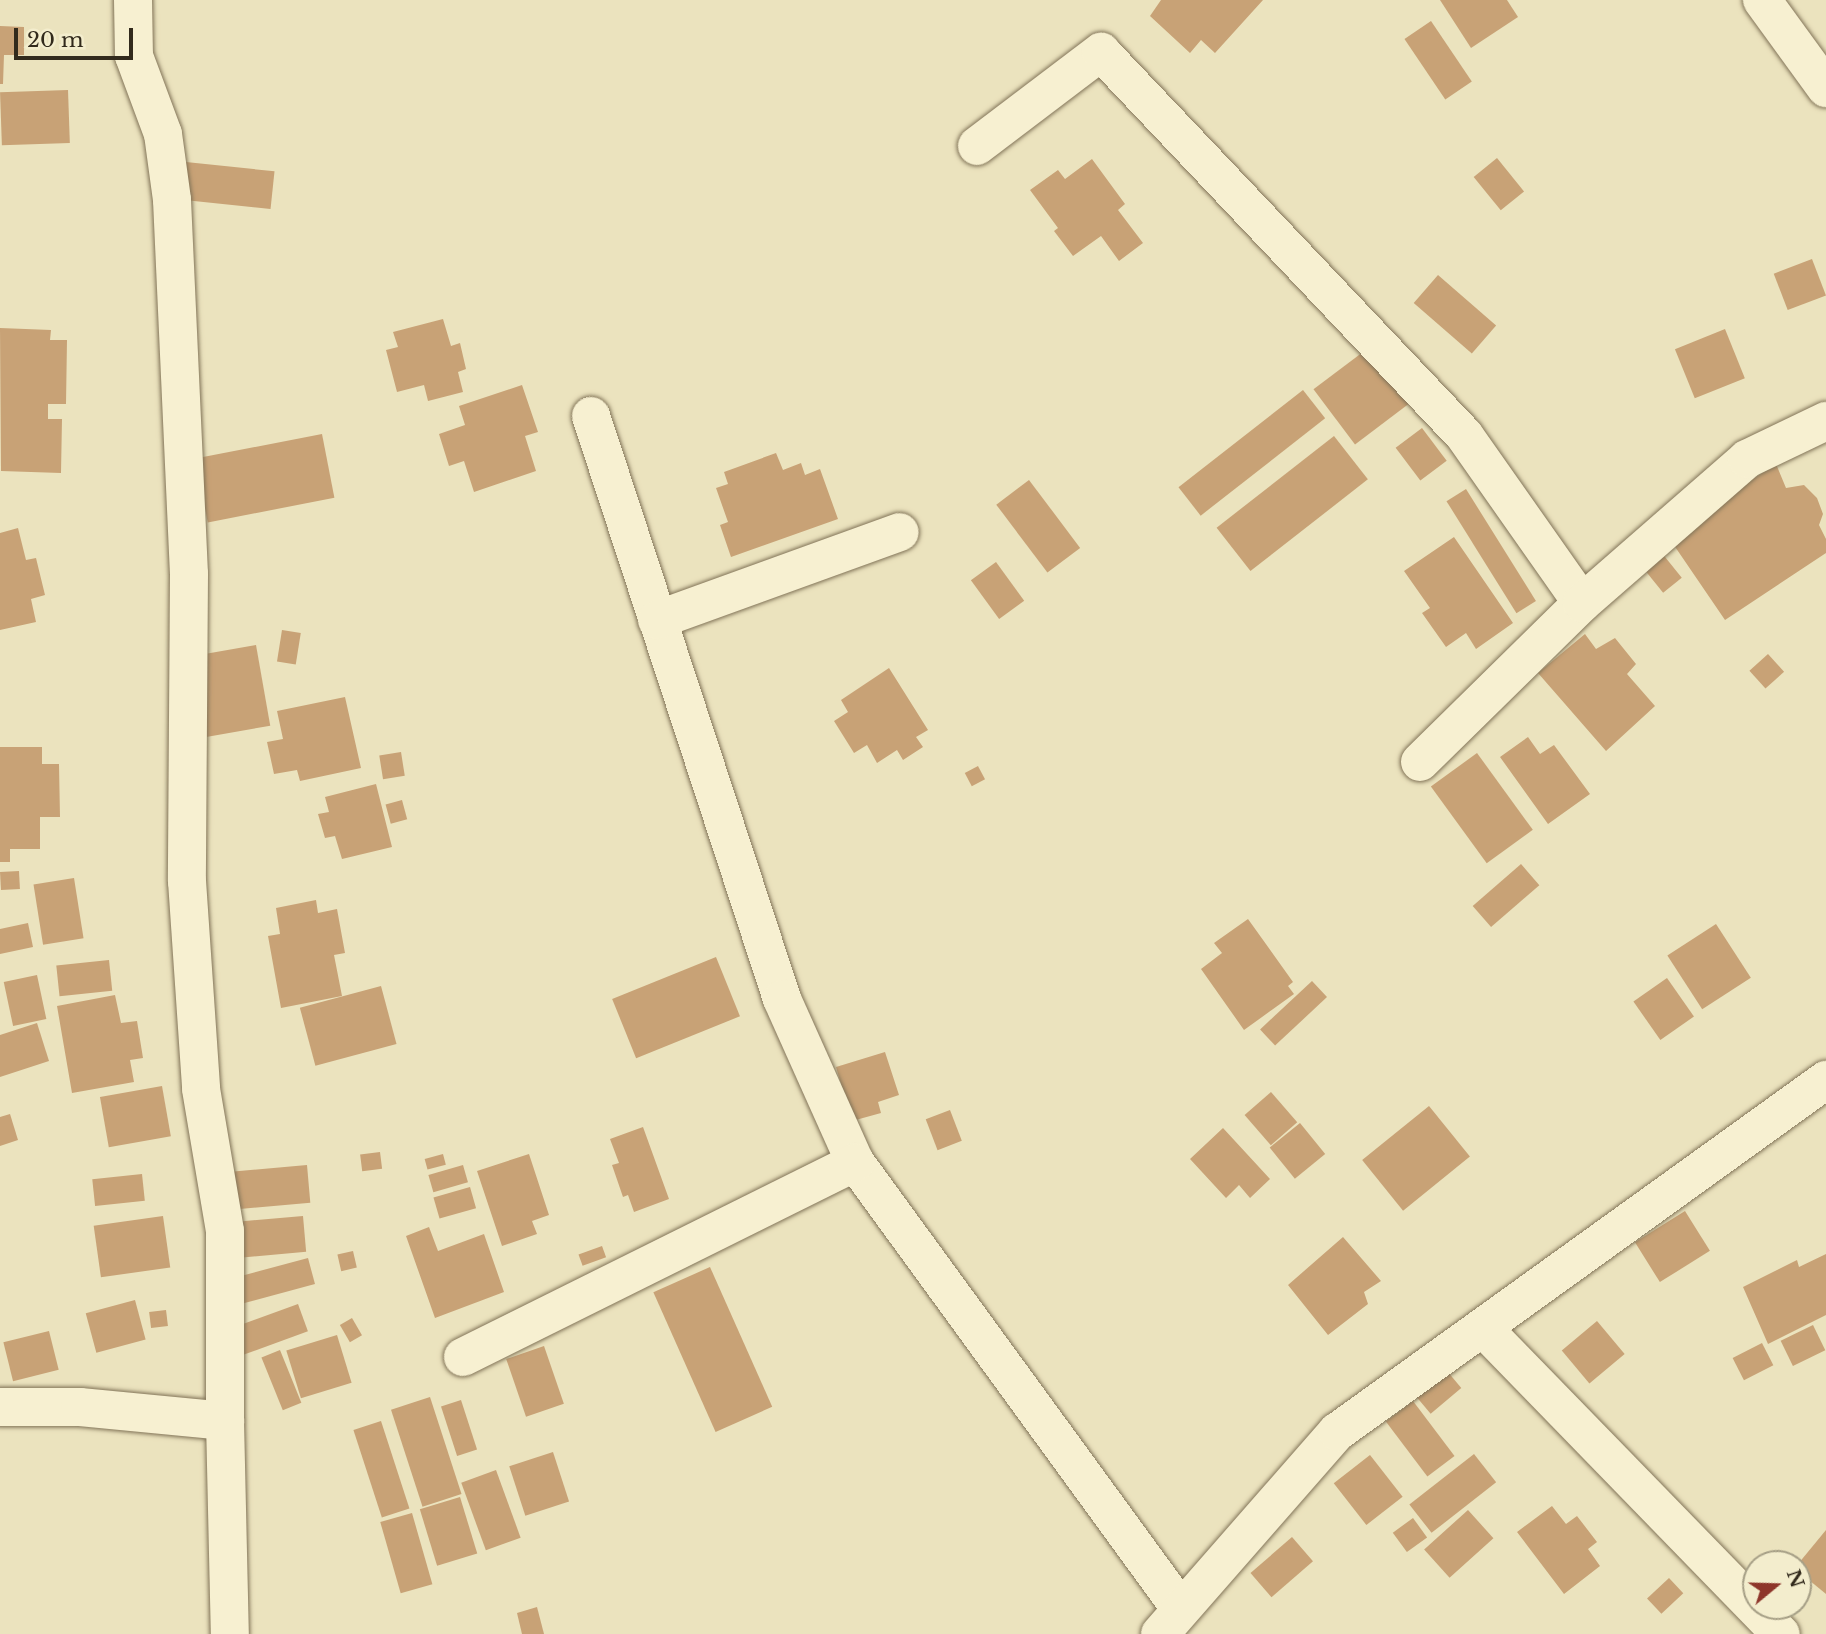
<!DOCTYPE html>
<html>
<head>
<meta charset="utf-8">
<style>
  body { margin:0 }
  #map { position:relative; width:1826px; height:1634px; overflow:hidden; background:#ebe3be; font-family:"Libre Baskerville",serif }
  div>[style] { position:absolute }
  .building>* { inset:0; background:#c8a276; transform-origin:0 0 }
  .roads { filter:drop-shadow(0 0 2px #827458) drop-shadow(0 0 2px #827458) }
  .minor>* { height:38px; margin:-19px; padding:0 19px; transform-origin:19px; border-radius:19px; background:#f7f0d1 }
  span { translate:-50% -50%; white-space:nowrap; text-align:center; line-height:1.15; -webkit-text-stroke:7px #f3edcd; paint-order:stroke }
  .north { position:absolute; left:1742px; top:1550px; width:70px; height:70px; box-sizing:border-box; background:#f3edcd; border:2px solid #a69f86; border-radius:50%; rotate:71deg; font-size:19px; font-weight:700; line-height:28px; text-align:center; color:#322a1c }
  .north::after { content:''; display:block; margin:auto; width:24px; height:32px; background:#8e362b; clip-path:polygon(50% 0,100% 100%,50% 72%,0 100%) }
  .scale { position:absolute; left:14px; top:28px; width:119px; height:32px; box-sizing:border-box; border:4px solid #322a1c; border-top:0; padding-left:9px; font-size:21px; line-height:24px; white-space:nowrap; color:#322a1c; -webkit-text-stroke:5px #f3edcd; paint-order:stroke }
</style>
</head>
<body>
<div id="map">
  <div class="building">
    <i style="clip-path:polygon(1161px 0,1263px 0,1215px 53px,1201px 40px,1190px 53px,1150px 16px)"></i>
    <i style="clip-path:polygon(1440px 0,1507px 0,1518px 17px,1471px 48px)"></i>
    <i style="left:1431px;top:21px;width:73px;height:32px;rotate:56deg"></i>
    <i style="clip-path:polygon(0 26px,24px 27px,24px 55px,4px 55px,3px 84px,0 84px)"></i>
    <i style="left:68px;top:90px;width:53px;height:68px;rotate:88deg"></i>
    <i style="left:1497px;top:158px;width:43px;height:30px;rotate:51deg"></i>
    <i style="clip-path:polygon(1092px 159px,1125px 204px,1118px 210px,1143px 243px,1119px 261px,1101px 236px,1073px 256px,1054px 231px,1058px 228px,1030px 190px,1058px 170px,1065px 179px)"></i>
    <i style="left:186px;top:162px;width:89px;height:38px;rotate:6deg"></i>
    <i style="left:1812px;top:259px;width:39px;height:41px;rotate:69deg"></i>
    <i style="left:1438px;top:275px;width:77px;height:37px;rotate:41deg"></i>
    <i style="clip-path:polygon(443px 319px,451px 346px,460px 343px,466px 369px,458px 372px,463px 392px,428px 401px,424px 385px,397px 392px,386px 350px,398px 347px,393px 332px)"></i>
    <i style="clip-path:polygon(0 328px,51px 330px,50px 340px,67px 340px,66px 404px,48px 404px,48px 419px,62px 419px,61px 473px,1px 471px)"></i>
    <i style="left:1725px;top:329px;width:53px;height:54px;rotate:68deg"></i>
    <i style="left:1367px;top:349px;width:69px;height:67px;rotate:53deg"></i>
    <i style="clip-path:polygon(522px 385px,538px 432px,525px 436px,536px 471px,474px 492px,464px 461px,449px 466px,439px 434px,465px 425px,459px 406px)"></i>
    <i style="left:1303px;top:390px;width:36px;height:158px;rotate:52deg"></i>
    <i style="left:1422px;top:428px;width:41px;height:33px;rotate:53deg"></i>
    <i style="left:322px;top:434px;width:65px;height:129px;rotate:79deg"></i>
    <i style="left:1334px;top:436px;width:55px;height:149px;rotate:52deg"></i>
    <i style="clip-path:polygon(776px 453px,783px 470px,801px 463px,805px 475px,820px 469px,838px 519px,731px 557px,720px 525px,728px 522px,716px 488px,728px 484px,724px 472px)"></i>
    <i style="clip-path:polygon(1776px 464px,1786px 488px,1804px 485px,1817px 498px,1823px 514px,1819px 525px,1826px 539px,1826px 553px,1725px 620px,1667px 535px)"></i>
    <i style="left:1029px;top:480px;width:85px;height:41px;rotate:53deg"></i>
    <i style="left:1466px;top:489px;width:132px;height:23px;rotate:58deg"></i>
    <i style="clip-path:polygon(18px 528px,26px 560px,36px 558px,45px 595px,31px 599px,36px 622px,0 630px,0 533px)"></i>
    <i style="clip-path:polygon(1454px 537px,1513px 623px,1476px 649px,1466px 633px,1446px 647px,1422px 613px,1430px 608px,1404px 571px)"></i>
    <i style="left:1661px;top:552px;width:33px;height:24px;rotate:51deg"></i>
    <i style="left:996px;top:562px;width:48px;height:31px;rotate:54deg"></i>
    <i style="left:282px;top:630px;width:19px;height:32px;rotate:9deg"></i>
    <i style="clip-path:polygon(1585px 634px,1596px 649px,1615px 638px,1636px 664px,1627px 674px,1655px 706px,1606px 751px,1538px 673px)"></i>
    <i style="left:256px;top:645px;width:82px;height:65px;rotate:80deg"></i>
    <i style="left:1768px;top:654px;width:24px;height:25px;rotate:48deg"></i>
    <i style="clip-path:polygon(889px 668px,928px 730px,916px 737px,923px 747px,903px 760px,897px 750px,877px 763px,867px 745px,854px 753px,834px 721px,848px 712px,841px 700px)"></i>
    <i style="clip-path:polygon(345px 697px,361px 768px,300px 781px,297px 770px,274px 774px,267px 742px,283px 739px,277px 711px)"></i>
    <i style="clip-path:polygon(1528px 737px,1540px 754px,1554px 745px,1590px 794px,1548px 824px,1500px 757px)"></i>
    <i style="clip-path:polygon(0 747px,42px 747px,42px 764px,59px 764px,60px 817px,40px 817px,40px 849px,10px 849px,10px 862px,0 862px)"></i>
    <i style="left:401px;top:752px;width:24px;height:22px;rotate:81deg"></i>
    <i style="left:1477px;top:753px;width:95px;height:57px;rotate:54deg"></i>
    <i style="left:978px;top:766px;width:15px;height:15px;rotate:62deg"></i>
    <i style="clip-path:polygon(376px 784px,392px 847px,342px 859px,335px 836px,325px 838px,318px 814px,329px 812px,325px 797px)"></i>
    <i style="left:402px;top:800px;width:20px;height:17px;rotate:75deg"></i>
    <i style="left:1521px;top:864px;width:28px;height:64px;rotate:49deg"></i>
    <i style="left:19px;top:871px;width:18px;height:19px;rotate:87deg"></i>
    <i style="left:74px;top:878px;width:61px;height:41px;rotate:81deg"></i>
    <i style="clip-path:polygon(316px 900px,318px 913px,337px 909px,345px 953px,334px 955px,342px 996px,281px 1008px,268px 936px,280px 934px,276px 908px)"></i>
    <i style="clip-path:polygon(1248px 919px,1293px 982px,1288px 986px,1294px 994px,1244px 1030px,1201px 969px,1222px 953px,1214px 943px)"></i>
    <i style="clip-path:polygon(28px 923px,33px 947px,0 954px,0 929px)"></i>
    <i style="left:1716px;top:924px;width:64px;height:58px;rotate:57deg"></i>
    <i style="left:716px;top:957px;width:64px;height:112px;rotate:68deg"></i>
    <i style="left:109px;top:960px;width:31px;height:53px;rotate:84deg"></i>
    <i style="left:37px;top:975px;width:45px;height:34px;rotate:78deg"></i>
    <i style="left:1667px;top:978px;width:47px;height:41px;rotate:55deg"></i>
    <i style="left:1312px;top:981px;width:22px;height:71px;rotate:47deg"></i>
    <i style="left:381px;top:986px;width:60px;height:84px;rotate:75deg"></i>
    <i style="clip-path:polygon(115px 995px,121px 1023px,137px 1021px,143px 1058px,130px 1060px,134px 1082px,72px 1093px,57px 1006px)"></i>
    <i style="clip-path:polygon(37px 1023px,49px 1061px,0 1077px,0 1035px)"></i>
    <i style="clip-path:polygon(885px 1052px,899px 1095px,878px 1102px,881px 1113px,852px 1121px,836px 1067px)"></i>
    <i style="left:162px;top:1086px;width:51px;height:63px;rotate:80deg"></i>
    <i style="left:1271px;top:1092px;width:40px;height:35px;rotate:49deg"></i>
    <i style="left:1429px;top:1106px;width:65px;height:86px;rotate:51deg"></i>
    <i style="left:950px;top:1110px;width:33px;height:26px;rotate:69deg"></i>
    <i style="clip-path:polygon(10px 1114px,18px 1140px,0 1146px,0 1117px)"></i>
    <i style="left:1300px;top:1123px;width:40px;height:39px;rotate:51deg"></i>
    <i style="clip-path:polygon(643px 1127px,669px 1199px,634px 1212px,628px 1195px,623px 1197px,612px 1165px,619px 1163px,610px 1139px)"></i>
    <i style="clip-path:polygon(1223px 1128px,1270px 1179px,1250px 1198px,1239px 1185px,1226px 1198px,1190px 1159px)"></i>
    <i style="left:380px;top:1152px;width:17px;height:20px;rotate:83deg"></i>
    <i style="left:443px;top:1154px;width:11px;height:19px;rotate:75deg"></i>
    <i style="clip-path:polygon(529px 1154px,549px 1215px,532px 1221px,537px 1234px,502px 1246px,477px 1171px)"></i>
    <i style="left:307px;top:1165px;width:38px;height:79px;rotate:85deg"></i>
    <i style="left:463px;top:1165px;width:18px;height:36px;rotate:74deg"></i>
    <i style="left:142px;top:1174px;width:27px;height:50px;rotate:84deg"></i>
    <i style="left:470px;top:1187px;width:22px;height:38px;rotate:74deg"></i>
    <i style="left:1685px;top:1211px;width:47px;height:59px;rotate:58deg"></i>
    <i style="left:163px;top:1216px;width:52px;height:70px;rotate:82deg"></i>
    <i style="left:303px;top:1216px;width:36px;height:69px;rotate:85deg"></i>
    <i style="clip-path:polygon(429px 1227px,438px 1251px,484px 1234px,504px 1292px,435px 1318px,406px 1236px)"></i>
    <i style="clip-path:polygon(1343px 1237px,1381px 1281px,1364px 1292px,1368px 1304px,1328px 1335px,1288px 1285px)"></i>
    <i style="left:602px;top:1246px;width:12px;height:25px;rotate:70deg"></i>
    <i style="left:353px;top:1251px;width:17px;height:16px;rotate:77deg"></i>
    <i style="clip-path:polygon(1826px 1254px,1826px 1315px,1768px 1344px,1743px 1287px,1797px 1260px,1799px 1267px)"></i>
    <i style="left:308px;top:1258px;width:27px;height:82px;rotate:75deg"></i>
    <i style="left:710px;top:1267px;width:153px;height:62px;rotate:66deg"></i>
    <i style="left:135px;top:1300px;width:41px;height:51px;rotate:75deg"></i>
    <i style="left:298px;top:1304px;width:29px;height:71px;rotate:70deg"></i>
    <i style="left:166px;top:1310px;width:16px;height:17px;rotate:83deg"></i>
    <i style="left:352px;top:1318px;width:20px;height:14px;rotate:60deg"></i>
    <i style="left:1597px;top:1321px;width:43px;height:46px;rotate:50deg"></i>
    <i style="left:1813px;top:1325px;width:28px;height:36px;rotate:64deg"></i>
    <i style="left:49px;top:1331px;width:40px;height:47px;rotate:76deg"></i>
    <i style="left:337px;top:1335px;width:50px;height:53px;rotate:73deg"></i>
    <i style="left:1762px;top:1343px;width:25px;height:33px;rotate:63deg"></i>
    <i style="left:544px;top:1346px;width:61px;height:40px;rotate:71deg"></i>
    <i style="left:280px;top:1350px;width:57px;height:20px;rotate:68deg"></i>
    <i style="left:1442px;top:1365px;width:30px;height:40px;rotate:50deg"></i>
    <i style="left:430px;top:1397px;width:102px;height:41px;rotate:72deg"></i>
    <i style="left:461px;top:1400px;width:52px;height:21px;rotate:72deg"></i>
    <i style="left:1413px;top:1401px;width:69px;height:34px;rotate:53deg"></i>
    <i style="left:381px;top:1421px;width:92px;height:29px;rotate:72deg"></i>
    <i style="left:553px;top:1452px;width:52px;height:46px;rotate:72deg"></i>
    <i style="left:1474px;top:1454px;width:36px;height:82px;rotate:52deg"></i>
    <i style="left:1370px;top:1455px;width:53px;height:46px;rotate:52deg"></i>
    <i style="left:496px;top:1470px;width:72px;height:37px;rotate:70deg"></i>
    <i style="left:460px;top:1497px;width:59px;height:42px;rotate:73deg"></i>
    <i style="clip-path:polygon(1552px 1506px,1566px 1524px,1577px 1516px,1597px 1542px,1588px 1549px,1600px 1566px,1564px 1594px,1517px 1532px)"></i>
    <i style="left:1468px;top:1510px;width:38px;height:59px;rotate:48deg"></i>
    <i style="left:412px;top:1513px;width:74px;height:33px;rotate:74deg"></i>
    <i style="left:1413px;top:1518px;width:24px;height:25px;rotate:54deg"></i>
    <i style="clip-path:polygon(1826px 1530px,1826px 1594px,1798px 1571px,1798px 1564px)"></i>
    <i style="left:1292px;top:1537px;width:32px;height:55px;rotate:49deg"></i>
    <i style="left:1669px;top:1578px;width:21px;height:30px;rotate:47deg"></i>
    <i style="clip-path:polygon(537px 1607px,544px 1634px,522px 1634px,517px 1613px)"></i>
  </div>
  <div class="roads">
    <div class="minor">
      <i style="left:133px;top:0;width:56px;rotate:89deg"></i>
      <i style="left:134px;top:56px;width:83px;rotate:69.6deg"></i>
      <i style="left:163px;top:134px;width:67px;rotate:82.2deg"></i>
      <i style="left:172px;top:200px;width:374px;rotate:87.4deg"></i>
      <i style="left:189px;top:574px;width:307px;rotate:90.4deg"></i>
      <i style="left:187px;top:881px;width:208px;rotate:86.1deg"></i>
      <i style="left:201px;top:1089px;width:144px;rotate:80.4deg"></i>
      <i style="left:225px;top:1231px;width:190px;rotate:90deg"></i>
      <i style="left:225px;top:1421px;width:213px;rotate:88.7deg"></i>
      <i style="left:1762px;top:0;width:109px;rotate:54deg"></i>
      <i style="left:977px;top:146px;width:156px;rotate:-37.2deg"></i>
      <i style="left:1101px;top:52px;width:528px;rotate:46.54deg"></i>
      <i style="left:1464px;top:435px;width:205px;rotate:54.9deg"></i>
      <i style="left:591px;top:416px;width:613px;rotate:71.86deg"></i>
      <i style="left:782px;top:999px;width:179px;rotate:65.9deg"></i>
      <i style="left:855px;top:1162px;width:552px;rotate:53.92deg"></i>
      <i style="left:657px;top:620px;width:258px;rotate:-19.9deg"></i>
      <i style="left:1420px;top:762px;width:227px;rotate:-44.5deg"></i>
      <i style="left:1582px;top:603px;width:219px;rotate:-41.1deg"></i>
      <i style="left:1747px;top:459px;width:88px;rotate:-25.7deg"></i>
      <i style="left:1483px;top:1328px;width:427px;rotate:45.8deg"></i>
      <i style="left:463px;top:1357px;width:438px;rotate:-26.4deg"></i>
      <i style="left:0;top:1407px;width:80px"></i>
      <i style="left:80px;top:1407px;width:146px;rotate:5.5deg"></i>
      <i style="left:1160px;top:1634px;width:269px;rotate:-48.8deg"></i>
      <i style="left:1337px;top:1432px;width:603px;rotate:-35.75deg"></i>
    </div>
  </div>
  <div class="north">N</div>
  <div class="scale">20 m</div>
</div>
</body>
</html>
